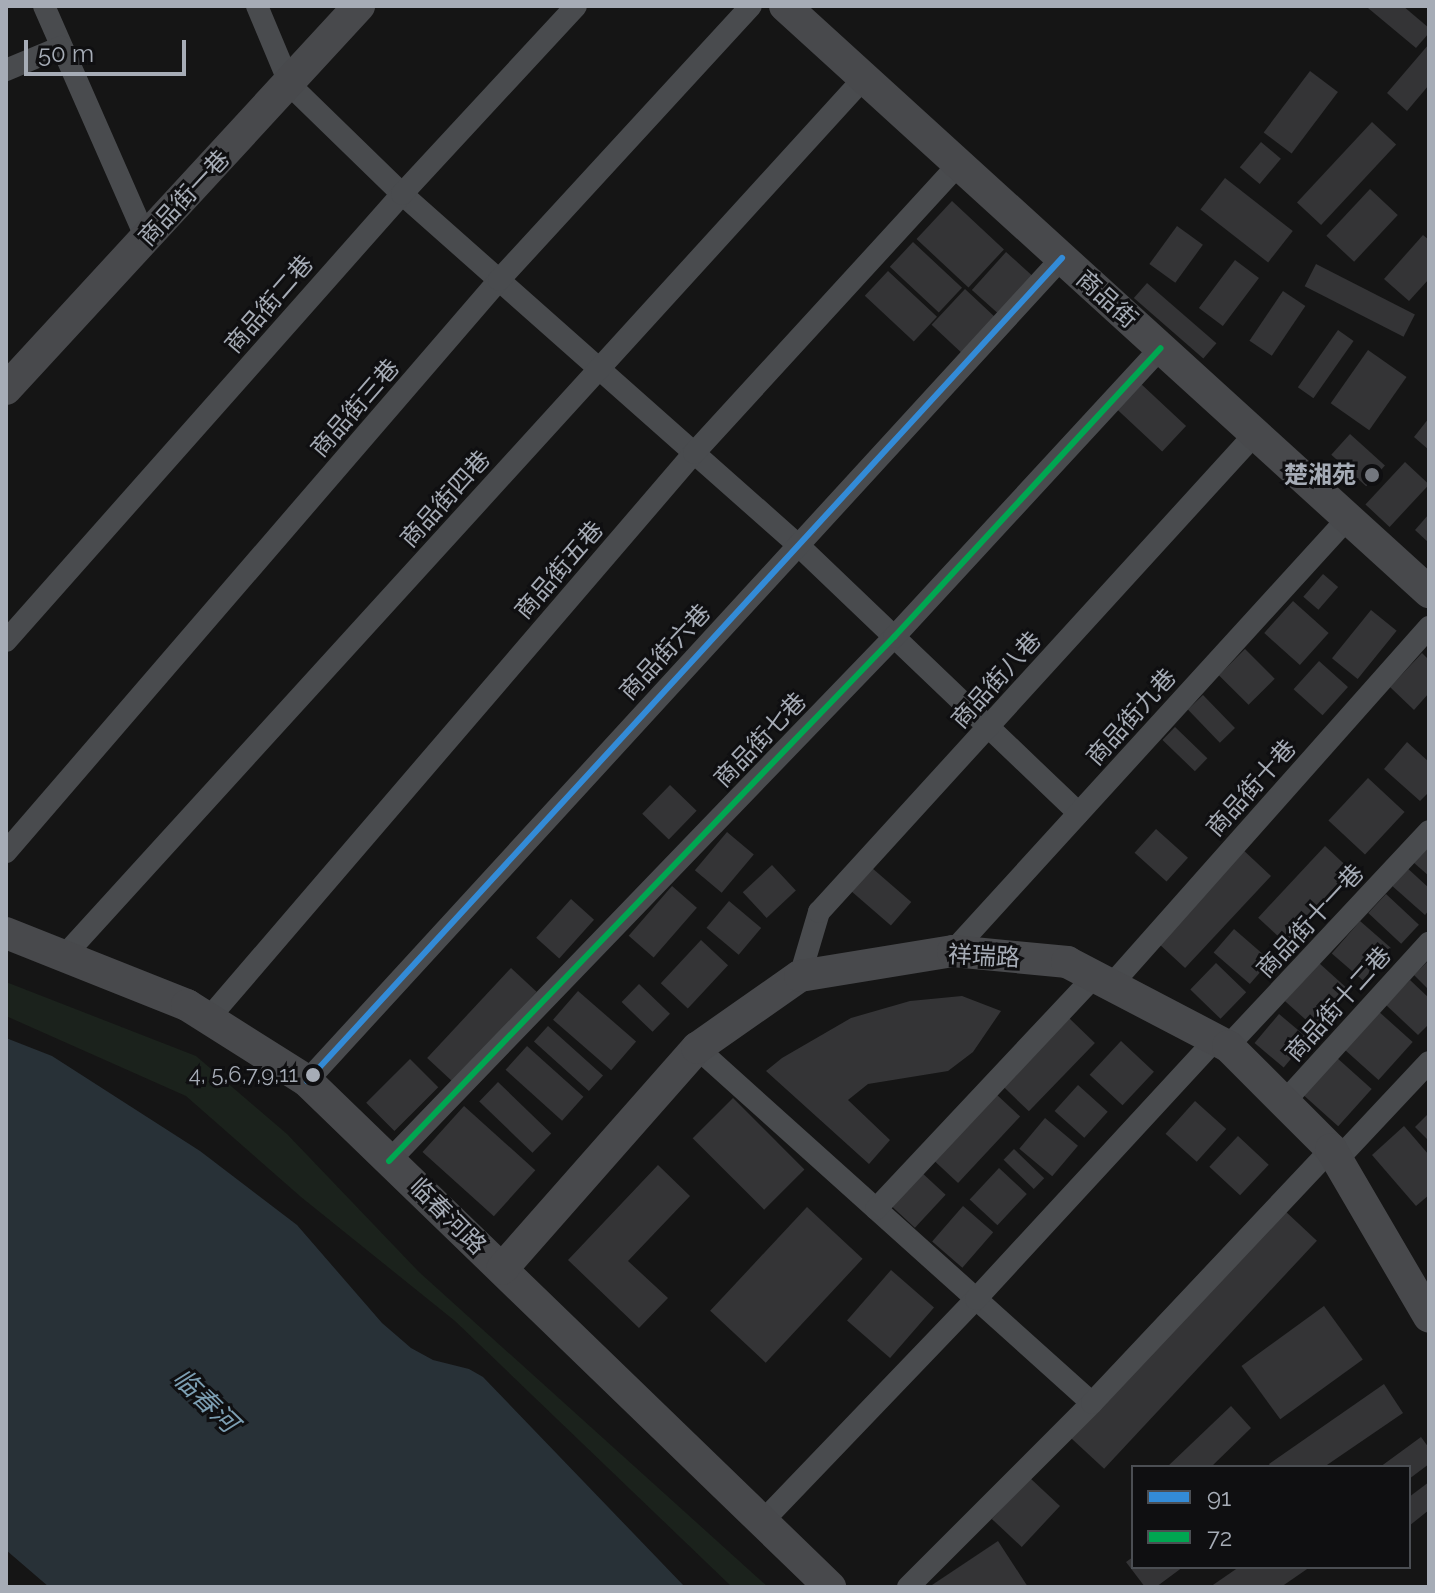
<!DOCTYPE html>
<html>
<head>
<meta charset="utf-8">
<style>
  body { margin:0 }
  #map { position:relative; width:1435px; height:1593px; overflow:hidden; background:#151515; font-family:Raleway,"Noto Sans SC",sans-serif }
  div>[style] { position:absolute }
  .green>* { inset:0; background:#1b221c }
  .water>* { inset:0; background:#283137 }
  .building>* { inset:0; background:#343436; transform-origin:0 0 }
  .street>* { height:22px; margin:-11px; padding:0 11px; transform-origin:11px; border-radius:11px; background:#494b4e }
  .secondary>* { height:32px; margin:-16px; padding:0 16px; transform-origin:16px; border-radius:16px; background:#48494c }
  .bus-1>* { height:6px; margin:-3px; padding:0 3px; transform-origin:3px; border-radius:3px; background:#338bd7 }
  .bus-2>* { height:6px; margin:-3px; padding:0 3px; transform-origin:3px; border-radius:3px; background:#00a651 }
  .dots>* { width:22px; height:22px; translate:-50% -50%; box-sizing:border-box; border:4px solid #0f0f11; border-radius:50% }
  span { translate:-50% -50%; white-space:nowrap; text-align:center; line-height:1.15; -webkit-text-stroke:6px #0f0f11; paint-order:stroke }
  .bus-label { font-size:22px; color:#a6acb6 }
  .right { translate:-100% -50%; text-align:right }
  .street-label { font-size:24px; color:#a6acb6 }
  .poi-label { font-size:24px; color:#a6acb6; font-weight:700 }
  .water-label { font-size:26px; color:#7c9eb2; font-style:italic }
  .frame { position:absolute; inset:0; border:8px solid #a6acb6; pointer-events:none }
  .legend { position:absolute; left:1131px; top:1465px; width:280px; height:104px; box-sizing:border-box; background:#0f0f11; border:2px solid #4b4e53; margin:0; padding:10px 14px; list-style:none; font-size:24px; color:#a6acb6 }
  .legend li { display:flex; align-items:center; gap:16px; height:40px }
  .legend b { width:40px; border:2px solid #4b4e53 }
  .scale { position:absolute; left:24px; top:40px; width:162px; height:36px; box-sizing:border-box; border:4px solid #a6acb6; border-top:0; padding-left:10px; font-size:24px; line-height:28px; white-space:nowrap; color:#a6acb6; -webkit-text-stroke:6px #0f0f11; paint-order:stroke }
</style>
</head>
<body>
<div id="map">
  <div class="green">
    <i style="clip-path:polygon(6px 982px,196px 1056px,287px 1134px,419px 1272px,768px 1587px,732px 1587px,455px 1321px,301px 1197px,186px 1096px,6px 1016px)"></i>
  </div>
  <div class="water">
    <i style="clip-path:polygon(6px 1038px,52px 1056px,200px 1151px,297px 1225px,382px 1323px,411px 1348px,433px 1360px,469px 1369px,483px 1377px,685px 1587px,49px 1587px,6px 1550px)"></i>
  </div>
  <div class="building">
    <i style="clip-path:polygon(1370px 6px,1403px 6px,1429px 28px,1429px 33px,1416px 48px,1368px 8px)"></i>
    <i style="clip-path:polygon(1429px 44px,1429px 85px,1407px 111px,1387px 93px)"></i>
    <i style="left:1310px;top:71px;width:35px;height:77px;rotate:37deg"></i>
    <i style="left:1372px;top:122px;width:33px;height:110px;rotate:43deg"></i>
    <i style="left:1261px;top:142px;width:26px;height:33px;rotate:40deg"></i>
    <i style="left:1225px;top:178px;width:86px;height:40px;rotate:38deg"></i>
    <i style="left:1370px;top:189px;width:38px;height:64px;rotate:43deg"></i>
    <i style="left:952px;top:201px;width:71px;height:52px;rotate:43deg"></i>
    <i style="left:1177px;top:226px;width:32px;height:47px;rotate:36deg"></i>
    <i style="clip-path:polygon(1423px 235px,1429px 240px,1429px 279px,1409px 301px,1384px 279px)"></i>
    <i style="left:913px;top:242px;width:67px;height:34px;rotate:43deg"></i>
    <i style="left:1006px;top:252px;width:38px;height:51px;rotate:42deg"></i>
    <i style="left:1235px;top:260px;width:30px;height:60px;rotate:37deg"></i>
    <i style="left:1316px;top:264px;width:111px;height:25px;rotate:27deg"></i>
    <i style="left:888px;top:271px;width:67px;height:34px;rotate:43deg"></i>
    <i style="left:1147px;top:283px;width:92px;height:20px;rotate:41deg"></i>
    <i style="left:965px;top:289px;width:42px;height:49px;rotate:43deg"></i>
    <i style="left:1283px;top:291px;width:27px;height:60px;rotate:34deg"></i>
    <i style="left:1338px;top:330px;width:19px;height:70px;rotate:35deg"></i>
    <i style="left:1368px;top:350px;width:47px;height:65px;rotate:35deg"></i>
    <i style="left:1140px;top:383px;width:63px;height:35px;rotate:43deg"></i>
    <i style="clip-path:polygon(1429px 418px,1429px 450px,1414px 437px)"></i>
    <i style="left:1350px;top:434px;width:47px;height:28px;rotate:42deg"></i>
    <i style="left:1405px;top:462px;width:33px;height:58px;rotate:43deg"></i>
    <i style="clip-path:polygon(1429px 514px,1429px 543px,1415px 530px)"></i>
    <i style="left:1323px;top:574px;width:20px;height:30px;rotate:41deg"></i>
    <i style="left:1293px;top:601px;width:48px;height:43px;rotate:42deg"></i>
    <i style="left:1371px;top:610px;width:33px;height:62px;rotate:39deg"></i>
    <i style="left:1245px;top:649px;width:42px;height:37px;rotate:45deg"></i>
    <i style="clip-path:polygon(1422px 653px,1429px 660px,1429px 693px,1414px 710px,1390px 687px)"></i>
    <i style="left:1319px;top:661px;width:39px;height:38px;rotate:42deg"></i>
    <i style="left:1203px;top:695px;width:46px;height:21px;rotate:46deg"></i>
    <i style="left:1175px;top:727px;width:45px;height:18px;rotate:44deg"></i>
    <i style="clip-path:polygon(1407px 742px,1429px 762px,1429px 792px,1420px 801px,1384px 769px)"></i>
    <i style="left:1368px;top:778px;width:50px;height:58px;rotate:43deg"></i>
    <i style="left:670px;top:785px;width:37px;height:40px;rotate:44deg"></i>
    <i style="left:1156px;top:829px;width:43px;height:32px;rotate:42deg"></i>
    <i style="left:727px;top:832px;width:35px;height:50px;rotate:40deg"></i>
    <i style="clip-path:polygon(1429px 844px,1429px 876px,1413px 862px)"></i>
    <i style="left:1325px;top:846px;width:38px;height:98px;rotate:43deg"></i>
    <i style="left:1241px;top:848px;width:41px;height:126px;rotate:43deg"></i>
    <i style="left:772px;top:865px;width:35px;height:40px;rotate:47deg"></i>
    <i style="clip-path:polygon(1405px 866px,1429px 888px,1429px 910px,1425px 915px,1390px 884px)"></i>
    <i style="left:872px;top:868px;width:52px;height:31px;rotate:41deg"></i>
    <i style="left:672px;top:886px;width:33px;height:66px;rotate:41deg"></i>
    <i style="left:1386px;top:894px;width:45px;height:26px;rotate:43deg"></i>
    <i style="left:571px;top:899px;width:31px;height:52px;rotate:42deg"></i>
    <i style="left:729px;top:901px;width:42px;height:35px;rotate:40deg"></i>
    <i style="left:1360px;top:921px;width:41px;height:43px;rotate:41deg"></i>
    <i style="left:1234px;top:929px;width:48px;height:31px;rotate:41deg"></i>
    <i style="left:701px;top:940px;width:37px;height:59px;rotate:43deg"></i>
    <i style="clip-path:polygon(1429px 960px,1429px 990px,1414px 975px)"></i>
    <i style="left:1216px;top:963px;width:42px;height:37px;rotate:44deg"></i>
    <i style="left:1319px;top:963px;width:38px;height:51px;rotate:42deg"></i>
    <i style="left:511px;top:968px;width:35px;height:123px;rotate:43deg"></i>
    <i style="clip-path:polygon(1410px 980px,1429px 998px,1429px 1024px,1418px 1035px,1386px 1005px)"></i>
    <i style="left:639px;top:984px;width:43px;height:25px;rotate:44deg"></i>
    <i style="left:578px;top:991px;width:77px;height:38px;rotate:41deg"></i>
    <i style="clip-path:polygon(962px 996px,1001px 1011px,973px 1052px,948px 1071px,868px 1084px,848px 1100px,890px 1140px,869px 1164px,766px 1071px,782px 1058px,851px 1018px,910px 1001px)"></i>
    <i style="left:1377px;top:1010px;width:48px;height:51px;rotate:42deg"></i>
    <i style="left:1279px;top:1014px;width:38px;height:38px;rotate:40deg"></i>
    <i style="left:1069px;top:1018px;width:36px;height:95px;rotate:44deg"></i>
    <i style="left:548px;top:1026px;width:74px;height:21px;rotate:42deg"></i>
    <i style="left:1121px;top:1041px;width:45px;height:46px;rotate:43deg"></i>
    <i style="left:527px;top:1046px;width:76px;height:32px;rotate:42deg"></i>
    <i style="left:1336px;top:1057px;width:48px;height:50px;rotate:42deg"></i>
    <i style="left:410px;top:1059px;width:40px;height:62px;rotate:45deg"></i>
    <i style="left:498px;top:1082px;width:74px;height:27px;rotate:44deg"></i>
    <i style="left:1078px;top:1085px;width:40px;height:35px;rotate:42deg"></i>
    <i style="left:996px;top:1094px;width:33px;height:91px;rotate:43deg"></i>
    <i style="left:733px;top:1098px;width:101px;height:57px;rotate:45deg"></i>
    <i style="left:1195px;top:1101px;width:42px;height:44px;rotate:42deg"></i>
    <i style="left:464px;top:1106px;width:96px;height:62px;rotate:42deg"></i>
    <i style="clip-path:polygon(1429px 1113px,1429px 1141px,1415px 1127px)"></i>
    <i style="left:1045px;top:1118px;width:43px;height:40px;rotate:40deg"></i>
    <i style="clip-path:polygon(1404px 1126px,1429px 1155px,1429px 1195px,1416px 1206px,1372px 1155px)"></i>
    <i style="left:1238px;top:1136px;width:42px;height:42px;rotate:43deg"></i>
    <i style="left:1014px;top:1149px;width:42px;height:15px;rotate:44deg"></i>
    <i style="clip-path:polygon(658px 1165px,690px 1196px,628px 1261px,668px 1298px,639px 1328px,568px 1260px)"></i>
    <i style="left:999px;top:1168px;width:38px;height:43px;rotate:43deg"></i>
    <i style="left:920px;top:1171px;width:35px;height:45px;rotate:43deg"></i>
    <i style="left:963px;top:1206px;width:40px;height:47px;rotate:41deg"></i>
    <i style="left:807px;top:1207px;width:76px;height:142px;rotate:43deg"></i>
    <i style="left:1284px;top:1210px;width:45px;height:312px;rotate:43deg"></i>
    <i style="left:891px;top:1270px;width:57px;height:67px;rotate:41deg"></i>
    <i style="left:1324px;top:1306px;width:66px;height:102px;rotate:54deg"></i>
    <i style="clip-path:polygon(1384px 1384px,1403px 1413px,1324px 1467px,1271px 1467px,1269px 1464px)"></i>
    <i style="clip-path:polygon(1231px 1406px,1251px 1428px,1211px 1467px,1167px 1467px)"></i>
    <i style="clip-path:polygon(1421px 1437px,1429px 1448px,1429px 1464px,1409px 1479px,1409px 1467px,1380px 1467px)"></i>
    <i style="left:1030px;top:1478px;width:41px;height:56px;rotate:43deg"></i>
    <i style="clip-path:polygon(1429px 1482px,1429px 1510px,1409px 1526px,1409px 1497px)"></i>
    <i style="clip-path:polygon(998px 1541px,1028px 1587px,929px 1587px)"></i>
    <i style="clip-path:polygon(1133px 1557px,1133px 1567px,1183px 1567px,1156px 1587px,1145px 1587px,1126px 1562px)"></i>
    <i style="clip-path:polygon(1239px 1567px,1310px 1567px,1281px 1587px,1210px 1587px)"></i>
  </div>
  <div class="street">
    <i style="left:44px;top:6px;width:253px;rotate:66.3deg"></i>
    <i style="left:257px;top:6px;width:86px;rotate:67.3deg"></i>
    <i style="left:290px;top:85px;width:156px;rotate:44.2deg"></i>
    <i style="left:402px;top:194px;width:529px;rotate:41.55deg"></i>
    <i style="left:798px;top:545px;width:388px;rotate:43.7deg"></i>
    <i style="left:6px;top:70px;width:60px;rotate:-22.7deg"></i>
    <i style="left:6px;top:641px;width:597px;rotate:-48.46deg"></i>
    <i style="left:402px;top:194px;width:256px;rotate:-47.2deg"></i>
    <i style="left:6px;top:852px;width:755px;rotate:-49.24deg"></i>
    <i style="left:499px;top:280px;width:372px;rotate:-47.4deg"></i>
    <i style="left:953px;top:951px;width:586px;rotate:-47.63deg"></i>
    <i style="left:64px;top:956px;width:1188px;rotate:-47.66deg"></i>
    <i style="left:800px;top:976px;width:67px;rotate:-73.5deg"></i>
    <i style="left:819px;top:912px;width:647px;rotate:-47.63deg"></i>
    <i style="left:1113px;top:983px;width:476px;rotate:-48.4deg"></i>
    <i style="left:209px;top:1018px;width:745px;rotate:-49.36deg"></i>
    <i style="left:694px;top:453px;width:392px;rotate:-47.5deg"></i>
    <i style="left:1228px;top:1046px;width:294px;rotate:-46.9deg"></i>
    <i style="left:697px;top:1048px;width:531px;rotate:41.95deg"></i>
    <i style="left:307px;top:1081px;width:1117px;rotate:-47.47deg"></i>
    <i style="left:1285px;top:1101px;width:214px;rotate:-47.7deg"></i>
    <i style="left:1337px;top:1160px;width:134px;rotate:-46.8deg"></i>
    <i style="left:389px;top:1161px;width:728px;rotate:-46.06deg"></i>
    <i style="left:894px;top:637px;width:393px;rotate:-47.3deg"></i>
    <i style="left:876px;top:1209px;width:321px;rotate:-46.8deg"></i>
    <i style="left:761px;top:1523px;width:310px;rotate:-46.2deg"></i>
    <i style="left:976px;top:1299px;width:354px;rotate:-47.3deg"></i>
    <i style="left:908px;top:1587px;width:260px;rotate:-45deg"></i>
    <i style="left:1092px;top:1403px;width:349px;rotate:-46.7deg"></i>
  </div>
  <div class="secondary">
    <i style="left:785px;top:6px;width:871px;rotate:42.3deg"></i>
    <i style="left:6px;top:389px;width:521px;rotate:-47.33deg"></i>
    <i style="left:6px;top:933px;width:195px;rotate:21.7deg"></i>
    <i style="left:187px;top:1005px;width:142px;rotate:32.3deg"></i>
    <i style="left:307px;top:1081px;width:728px;rotate:44.05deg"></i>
    <i style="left:502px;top:1269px;width:295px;rotate:-48.6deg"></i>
    <i style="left:697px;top:1048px;width:126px;rotate:-35deg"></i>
    <i style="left:800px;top:976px;width:155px;rotate:-9.3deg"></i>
    <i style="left:953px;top:951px;width:115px;rotate:5.5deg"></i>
    <i style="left:1067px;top:962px;width:182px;rotate:27.6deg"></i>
    <i style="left:1228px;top:1046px;width:146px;rotate:45deg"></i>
    <i style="left:1331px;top:1149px;width:194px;rotate:59.7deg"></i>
  </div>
  <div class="bus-1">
    <i style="left:307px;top:1081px;width:1117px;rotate:-47.47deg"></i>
  </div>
  <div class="bus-2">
    <i style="left:389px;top:1161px;width:728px;rotate:-46.06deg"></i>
    <i style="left:894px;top:637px;width:393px;rotate:-47.3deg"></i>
  </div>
  <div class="dots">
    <i style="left:1372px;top:475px;background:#73777e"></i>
    <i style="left:313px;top:1075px;background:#a6acb6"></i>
  </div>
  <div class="bus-label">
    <span class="right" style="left:298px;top:1075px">4, 5,6,7,9,11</span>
  </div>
  <div class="street-label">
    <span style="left:184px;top:198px;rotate:-47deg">商品街一巷</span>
    <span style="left:1107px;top:299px;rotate:42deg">商品街</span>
    <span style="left:269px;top:304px;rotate:-49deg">商品街二巷</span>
    <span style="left:355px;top:408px;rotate:-49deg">商品街三巷</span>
    <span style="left:445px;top:499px;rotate:-48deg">商品街四巷</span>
    <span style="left:559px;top:570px;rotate:-49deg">商品街五巷</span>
    <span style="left:665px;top:652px;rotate:-47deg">商品街六巷</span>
    <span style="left:996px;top:680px;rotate:-48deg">商品街八巷</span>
    <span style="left:1131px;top:717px;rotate:-48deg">商品街九巷</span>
    <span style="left:760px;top:740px;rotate:-46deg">商品街七巷</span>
    <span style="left:1251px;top:788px;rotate:-48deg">商品街十巷</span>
    <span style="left:1310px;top:921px;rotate:-47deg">商品街十一巷</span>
    <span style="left:984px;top:956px;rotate:3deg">祥瑞路</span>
    <span style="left:1338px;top:1004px;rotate:-48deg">商品街十二巷</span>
    <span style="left:448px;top:1216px;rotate:45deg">临春河路</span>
  </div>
  <div class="poi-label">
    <span class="right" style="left:1356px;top:475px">楚湘苑</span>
  </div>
  <div class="water-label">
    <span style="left:205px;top:1401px;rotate:44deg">临春河</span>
  </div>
  <div class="frame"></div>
  <ul class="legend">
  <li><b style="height:10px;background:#338bd7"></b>91</li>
  <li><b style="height:10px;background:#00a651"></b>72</li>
  </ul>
  <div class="scale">50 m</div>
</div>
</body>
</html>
